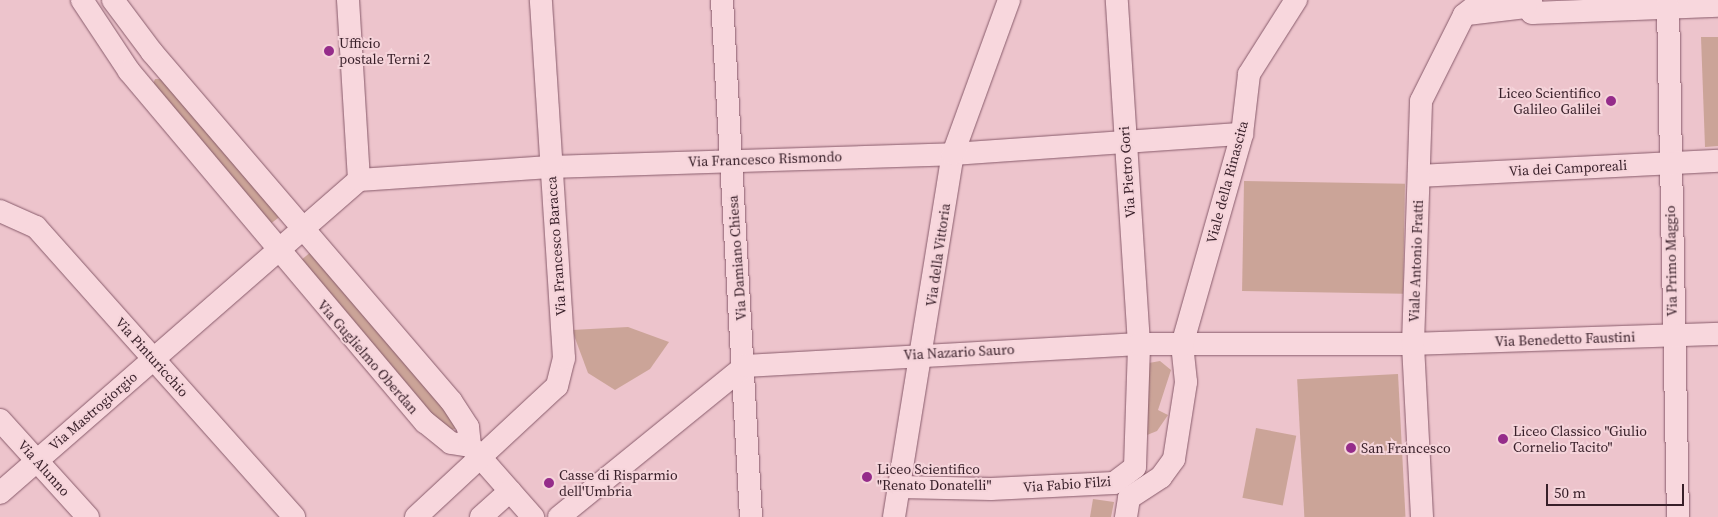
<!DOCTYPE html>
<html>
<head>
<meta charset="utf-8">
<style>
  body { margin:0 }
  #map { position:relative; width:1718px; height:517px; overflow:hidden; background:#edc4cc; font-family:"Source Serif 4",serif }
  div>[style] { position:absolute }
  .green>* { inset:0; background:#cba498; transform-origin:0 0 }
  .roads { filter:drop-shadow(0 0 1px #885b6b) drop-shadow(0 0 1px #885b6b) }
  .minor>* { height:22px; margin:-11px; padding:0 11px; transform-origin:11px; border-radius:11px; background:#f8d7dd }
  .dots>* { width:14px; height:14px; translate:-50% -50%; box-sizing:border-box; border:2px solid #f5d4da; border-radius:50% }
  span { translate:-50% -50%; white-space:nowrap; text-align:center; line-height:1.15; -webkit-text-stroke:4px #f5d4da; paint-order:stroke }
  .poi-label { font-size:14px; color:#381f29 }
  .left { translate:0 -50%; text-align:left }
  .right { translate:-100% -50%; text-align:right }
  .street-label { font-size:14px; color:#381f29 }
  .scale { position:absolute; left:1546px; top:484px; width:138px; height:22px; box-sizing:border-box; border:2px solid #381f29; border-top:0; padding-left:6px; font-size:15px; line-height:18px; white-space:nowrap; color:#381f29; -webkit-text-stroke:4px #f5d4da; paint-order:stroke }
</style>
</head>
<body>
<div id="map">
  <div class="green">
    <i style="clip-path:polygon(1701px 37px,1718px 37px,1718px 146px,1705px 147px)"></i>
    <i style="clip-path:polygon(155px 79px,167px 79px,282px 215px,269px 225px,151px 89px)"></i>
    <i style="left:1244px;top:181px;width:161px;height:110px;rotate:1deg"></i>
    <i style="clip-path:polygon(312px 251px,457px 419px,455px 429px,443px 431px,300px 261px)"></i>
    <i style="clip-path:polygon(628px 327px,669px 342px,650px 369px,615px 390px,588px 373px,572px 330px)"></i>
    <i style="clip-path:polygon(1160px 361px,1171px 370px,1158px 410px,1168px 415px,1157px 431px,1147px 435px,1149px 363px)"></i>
    <i style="left:1398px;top:374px;width:143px;height:101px;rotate:87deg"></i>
    <i style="left:1256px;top:428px;width:41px;height:71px;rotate:11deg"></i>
    <i style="clip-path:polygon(1093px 499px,1114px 502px,1111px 517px,1090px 517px)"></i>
  </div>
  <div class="roads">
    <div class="minor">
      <i style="left:82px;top:0;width:85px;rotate:56.5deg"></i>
      <i style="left:129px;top:71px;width:459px;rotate:49.9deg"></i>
      <i style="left:425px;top:422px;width:33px;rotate:39deg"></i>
      <i style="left:451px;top:443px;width:19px;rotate:9deg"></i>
      <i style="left:470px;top:446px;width:19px;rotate:-96deg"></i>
      <i style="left:468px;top:427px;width:31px;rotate:-123deg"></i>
      <i style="left:451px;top:401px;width:460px;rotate:-130.6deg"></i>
      <i style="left:152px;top:52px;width:65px;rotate:-126.9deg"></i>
      <i style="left:348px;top:0;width:180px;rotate:86.5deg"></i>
      <i style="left:722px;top:0;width:518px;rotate:86.79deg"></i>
      <i style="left:1531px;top:0;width:13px;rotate:86deg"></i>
      <i style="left:1532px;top:13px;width:186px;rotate:-2.2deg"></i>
      <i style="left:1668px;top:6px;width:511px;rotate:88.88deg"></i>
      <i style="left:1467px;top:14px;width:59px;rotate:-6.8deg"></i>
      <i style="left:1419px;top:176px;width:299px;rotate:-2.9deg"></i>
      <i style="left:0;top:211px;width:39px;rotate:24deg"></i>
      <i style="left:36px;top:227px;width:388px;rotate:48.3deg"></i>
      <i style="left:0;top:420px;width:131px;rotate:47.8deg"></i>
      <i style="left:473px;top:449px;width:91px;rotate:48.6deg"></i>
      <i style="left:900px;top:487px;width:91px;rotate:1.3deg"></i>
      <i style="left:991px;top:489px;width:123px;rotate:-2.8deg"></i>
      <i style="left:1114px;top:483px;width:26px;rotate:-37deg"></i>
      <i style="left:1135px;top:467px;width:123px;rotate:-88.1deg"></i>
      <i style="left:1139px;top:344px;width:345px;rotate:-93.7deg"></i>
      <i style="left:0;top:493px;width:476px;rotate:-41.1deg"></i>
      <i style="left:359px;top:180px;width:191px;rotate:-3.9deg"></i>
      <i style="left:550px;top:167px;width:403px;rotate:-1.8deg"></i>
      <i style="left:953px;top:154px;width:290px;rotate:-4deg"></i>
      <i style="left:416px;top:517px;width:192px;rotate:-42.9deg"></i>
      <i style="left:557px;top:386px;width:29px;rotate:-76deg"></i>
      <i style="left:564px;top:358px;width:359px;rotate:-93.7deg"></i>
      <i style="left:481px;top:517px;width:39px;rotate:-42deg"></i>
      <i style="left:559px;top:517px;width:240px;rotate:-39.1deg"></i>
      <i style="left:745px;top:366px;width:395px;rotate:-3.2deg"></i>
      <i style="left:1139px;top:344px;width:274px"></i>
      <i style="left:1413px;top:344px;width:305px;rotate:-1.9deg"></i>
      <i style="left:894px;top:517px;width:368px;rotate:-80.8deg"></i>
      <i style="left:953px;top:154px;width:164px;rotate:-70deg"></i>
      <i style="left:1126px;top:517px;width:19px;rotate:-81deg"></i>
      <i style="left:1129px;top:498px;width:38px;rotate:-33deg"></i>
      <i style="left:1161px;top:477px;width:22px;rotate:-54deg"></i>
      <i style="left:1174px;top:459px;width:78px;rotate:-81.1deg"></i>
      <i style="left:1186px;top:382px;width:37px;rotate:-96deg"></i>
      <i style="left:1182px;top:345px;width:219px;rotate:-74.1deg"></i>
      <i style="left:1242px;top:134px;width:60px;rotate:-83.3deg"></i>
      <i style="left:1249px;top:74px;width:88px;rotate:-57.6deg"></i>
      <i style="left:1422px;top:517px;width:173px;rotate:-93deg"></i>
      <i style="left:1413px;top:344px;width:243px;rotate:-88.1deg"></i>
      <i style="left:1421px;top:101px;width:96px;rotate:-63.4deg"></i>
      <i style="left:1464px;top:15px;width:24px;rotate:-38deg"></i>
    </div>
  </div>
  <div class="dots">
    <i style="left:329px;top:51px;background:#952c8a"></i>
    <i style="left:1611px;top:101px;background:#952c8a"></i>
    <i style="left:1503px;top:439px;background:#952c8a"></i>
    <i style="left:1351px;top:448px;background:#952c8a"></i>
    <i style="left:867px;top:477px;background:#952c8a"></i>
    <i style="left:549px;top:483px;background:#952c8a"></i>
  </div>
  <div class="poi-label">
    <span class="left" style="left:339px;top:51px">Ufficio<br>postale Terni 2</span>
    <span class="right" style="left:1601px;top:101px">Liceo Scientifico<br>Galileo Galilei</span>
    <span class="left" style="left:1513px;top:439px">Liceo Classico "Giulio<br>Cornelio Tacito"</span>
    <span class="left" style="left:1361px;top:448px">San Francesco</span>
    <span class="left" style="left:877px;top:477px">Liceo Scientifico<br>"Renato Donatelli"</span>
    <span class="left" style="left:559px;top:483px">Casse di Risparmio<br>dell'Umbria</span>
  </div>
  <div class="street-label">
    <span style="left:765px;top:159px;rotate:-2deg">Via Francesco Rismondo</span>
    <span style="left:1568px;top:168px;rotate:-3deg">Via dei Camporeali</span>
    <span style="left:1127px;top:172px;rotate:-94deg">Via Pietro Gori</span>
    <span style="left:1227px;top:182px;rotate:-75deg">Viale della Rinascita</span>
    <span style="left:556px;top:246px;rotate:-94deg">Via Francesco Baracca</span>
    <span style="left:938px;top:255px;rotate:-82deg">Via della Vittoria</span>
    <span style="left:737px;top:258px;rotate:-94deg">Via Damiano Chiesa</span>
    <span style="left:1416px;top:261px;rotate:-88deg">Viale Antonio Fratti</span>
    <span style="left:1671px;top:261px;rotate:-91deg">Via Primo Maggio</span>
    <span style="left:1565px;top:339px;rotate:-2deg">Via Benedetto Faustini</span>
    <span style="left:959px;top:352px;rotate:-3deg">Via Nazario Sauro</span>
    <span style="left:152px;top:357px;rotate:48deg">Via Pinturicchio</span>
    <span style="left:368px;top:357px;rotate:49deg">Via Guglielmo Oberdan</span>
    <span style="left:93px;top:411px;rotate:-41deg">Via Mastrogiorgio</span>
    <span style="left:44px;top:468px;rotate:48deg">Via Alunno</span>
    <span style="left:1067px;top:484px;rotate:-4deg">Via Fabio Filzi</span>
  </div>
  <div class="scale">50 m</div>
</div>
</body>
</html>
